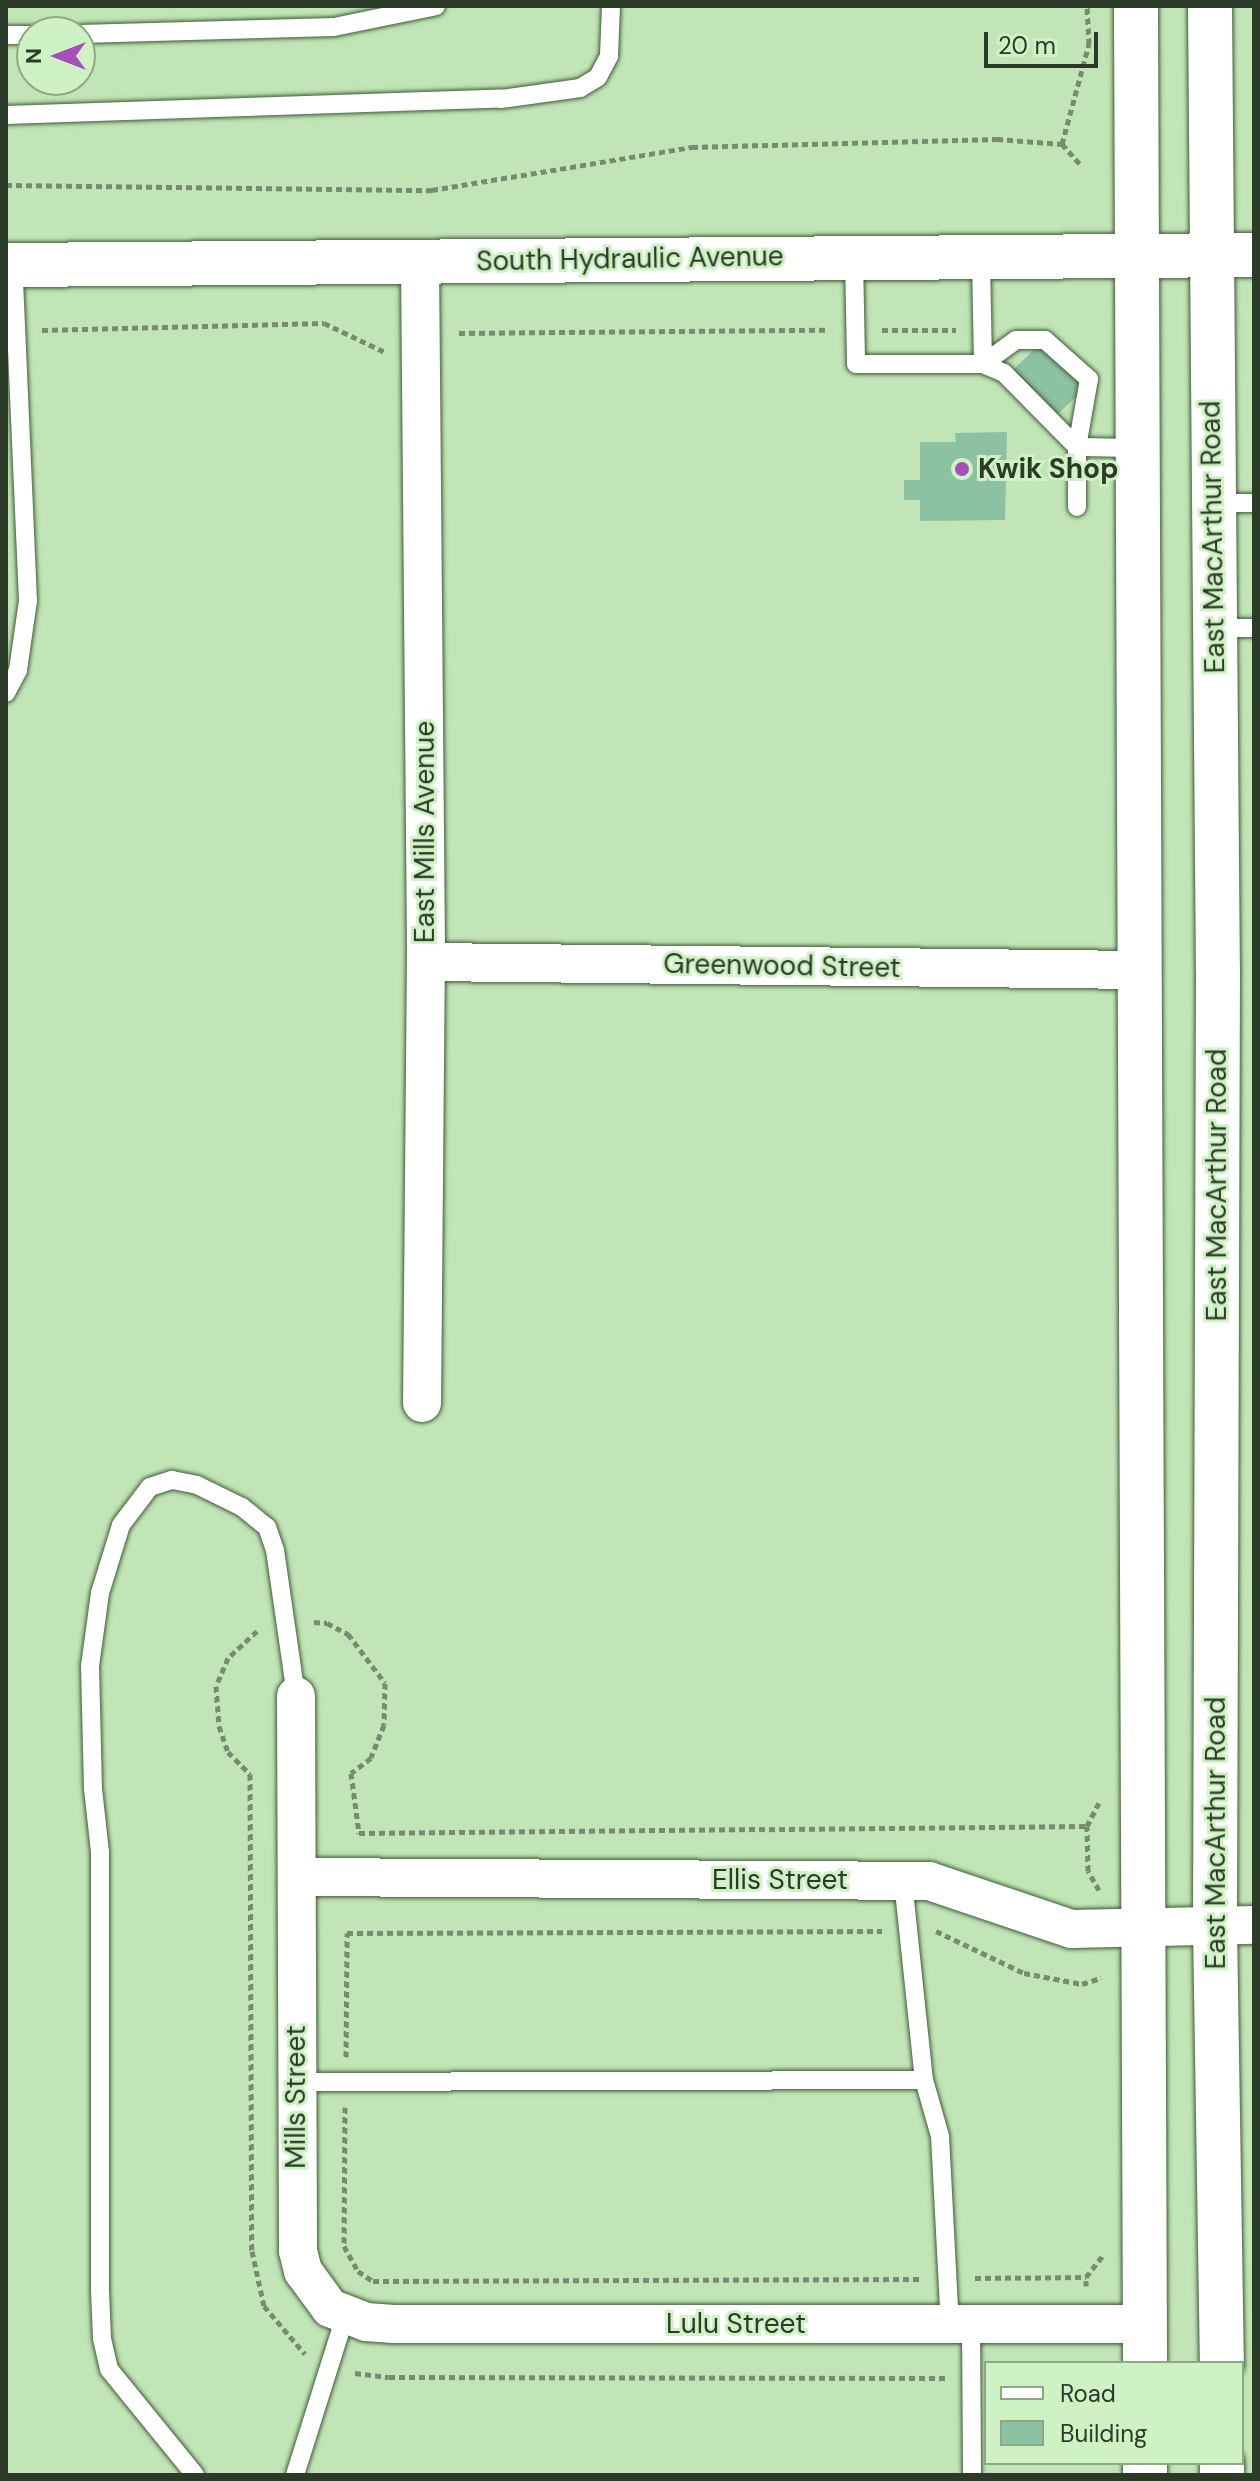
<!DOCTYPE html>
<html>
<head>
<meta charset="utf-8">
<style>
  body { margin:0 }
  #map { position:relative; width:1260px; height:2481px; overflow:hidden; background:#c2e5b7; font-family:"DM Sans",sans-serif }
  div>[style] { position:absolute }
  .building>* { inset:0; background:#8cc1a2; transform-origin:0 0 }
  .path>* { height:5px; margin-top:-2.5px; transform-origin:0; background:repeating-linear-gradient(90deg,#758d6e 0 6px,transparent 0 10px) }
  .roads { filter:drop-shadow(0 0 2px #3e5c35) drop-shadow(0 0 2px #3e5c35) }
  .service>* { height:18px; margin:-9px; padding:0 9px; transform-origin:9px; border-radius:9px; background:#fff }
  .minor>* { height:38px; margin:-19px; padding:0 19px; transform-origin:19px; border-radius:19px; background:#fff }
  .tertiary>* { height:44px; margin:-22px; padding:0 22px; transform-origin:22px; border-radius:22px; background:#fff }
  .dots>* { width:22px; height:22px; translate:-50% -50%; box-sizing:border-box; border:4px solid #cff2c4; border-radius:50% }
  span { translate:-50% -50%; white-space:nowrap; text-align:center; line-height:1.15; -webkit-text-stroke:6px #cff2c4; paint-order:stroke }
  .street-label { font-size:28px; color:#2c3a28 }
  .poi-label { font-size:28px; color:#2c3a28; font-weight:700 }
  .left { translate:0 -50%; text-align:left }
  .frame { position:absolute; inset:0; border:8px solid #2c3a28; pointer-events:none }
  .legend { position:absolute; left:984px; top:2361px; width:260px; height:104px; box-sizing:border-box; background:#cff2c4; border:2px solid #8ea886; margin:0; padding:10px 14px; list-style:none; font-size:24px; color:#2c3a28 }
  .legend li { display:flex; align-items:center; gap:16px; height:40px }
  .legend b { width:40px; border:2px solid #8ea886 }
  .north { position:absolute; left:16px; top:16px; width:80px; height:80px; box-sizing:border-box; background:#cff2c4; border:2px solid #8ea886; border-radius:50%; rotate:270deg; font-size:22px; font-weight:700; line-height:32px; text-align:center; color:#2c3a28 }
  .north::after { content:''; display:block; margin:auto; width:28px; height:36px; background:#a54fbd; clip-path:polygon(50% 0,100% 100%,50% 72%,0 100%) }
  .scale { position:absolute; left:984px; top:32px; width:114px; height:36px; box-sizing:border-box; border:4px solid #2c3a28; border-top:0; padding-left:10px; font-size:24px; line-height:28px; white-space:nowrap; color:#2c3a28; -webkit-text-stroke:6px #cff2c4; paint-order:stroke }
</style>
</head>
<body>
<div id="map">
  <div class="building">
    <i style="left:1043px;top:341px;width:63px;height:42px;rotate:46deg"></i>
    <i style="clip-path:polygon(1007px 432px,1005px 520px,920px 521px,920px 500px,904px 500px,904px 480px,920px 480px,920px 442px,956px 442px,955px 433px)"></i>
  </div>
  <div class="path">
    <i style="left:1062px;top:144px;width:104px;rotate:-74.9deg"></i>
    <i style="left:1089px;top:44px;width:38px;rotate:-93deg"></i>
    <i style="left:6px;top:185px;width:426px;rotate:0.7deg"></i>
    <i style="left:432px;top:190px;width:264px;rotate:-9.4deg"></i>
    <i style="left:692px;top:147px;width:305px;rotate:-1.5deg"></i>
    <i style="left:997px;top:139px;width:65px;rotate:4.4deg"></i>
    <i style="left:1062px;top:144px;width:28px;rotate:48deg"></i>
    <i style="left:42px;top:330px;width:282px;rotate:-1.4deg"></i>
    <i style="left:324px;top:323px;width:68px;rotate:25.4deg"></i>
    <i style="left:882px;top:330px;width:74px"></i>
    <i style="left:459px;top:333px;width:369px;rotate:-0.5deg"></i>
    <i style="left:314px;top:1622px;width:13px;rotate:4deg"></i>
    <i style="left:327px;top:1623px;width:24px;rotate:28deg"></i>
    <i style="left:348px;top:1634px;width:61px;rotate:52.9deg"></i>
    <i style="left:385px;top:1683px;width:42px;rotate:91.4deg"></i>
    <i style="left:384px;top:1725px;width:35px;rotate:112deg"></i>
    <i style="left:371px;top:1758px;width:25px;rotate:143deg"></i>
    <i style="left:351px;top:1773px;width:61px;rotate:82.4deg"></i>
    <i style="left:359px;top:1833px;width:728px;rotate:-0.55deg"></i>
    <i style="left:257px;top:1631px;width:40px;rotate:137deg"></i>
    <i style="left:228px;top:1658px;width:30px;rotate:113deg"></i>
    <i style="left:216px;top:1686px;width:40px;rotate:85.7deg"></i>
    <i style="left:219px;top:1726px;width:28px;rotate:71deg"></i>
    <i style="left:228px;top:1752px;width:31px;rotate:45deg"></i>
    <i style="left:250px;top:1774px;width:477px;rotate:89.8deg"></i>
    <i style="left:252px;top:2251px;width:56px;rotate:77.7deg"></i>
    <i style="left:264px;top:2306px;width:63px;rotate:49.5deg"></i>
    <i style="left:1099px;top:1890px;width:22px;rotate:-120deg"></i>
    <i style="left:1088px;top:1871px;width:45px;rotate:-91.3deg"></i>
    <i style="left:1087px;top:1826px;width:28px;rotate:-63deg"></i>
    <i style="left:936px;top:1931px;width:98px;rotate:25.5deg"></i>
    <i style="left:1024px;top:1973px;width:59px;rotate:10.7deg"></i>
    <i style="left:1082px;top:1984px;width:20px;rotate:-18deg"></i>
    <i style="left:346px;top:2057px;width:124px;rotate:-89.5deg"></i>
    <i style="left:347px;top:1933px;width:535px;rotate:-0.21deg"></i>
    <i style="left:345px;top:2107px;width:139px;rotate:90.4deg"></i>
    <i style="left:344px;top:2246px;width:29px;rotate:61deg"></i>
    <i style="left:358px;top:2271px;width:18px;rotate:34deg"></i>
    <i style="left:373px;top:2281px;width:548px;rotate:-0.21deg"></i>
    <i style="left:975px;top:2278px;width:111px;rotate:-0.5deg"></i>
    <i style="left:1086px;top:2286px;width:9px;rotate:-90deg"></i>
    <i style="left:1086px;top:2277px;width:29px;rotate:-52deg"></i>
    <i style="left:355px;top:2373px;width:34px;rotate:7deg"></i>
    <i style="left:389px;top:2377px;width:556px;rotate:0.1deg"></i>
  </div>
  <div class="roads">
    <div class="service">
      <i style="left:80px;top:34px;width:254px;rotate:-1.6deg"></i>
      <i style="left:334px;top:27px;width:104px;rotate:-11.6deg"></i>
      <i style="left:6px;top:35px;width:26px"></i>
      <i style="left:6px;top:115px;width:495px;rotate:-1.9deg"></i>
      <i style="left:501px;top:99px;width:80px;rotate:-7.9deg"></i>
      <i style="left:580px;top:88px;width:21px;rotate:-31deg"></i>
      <i style="left:598px;top:77px;width:24px;rotate:-62deg"></i>
      <i style="left:609px;top:56px;width:50px;rotate:-87.7deg"></i>
      <i style="left:854px;top:257px;width:107px;rotate:88.9deg"></i>
      <i style="left:856px;top:364px;width:127px"></i>
      <i style="left:983px;top:364px;width:107px;rotate:-91.1deg"></i>
      <i style="left:1016px;top:340px;width:29px"></i>
      <i style="left:1045px;top:340px;width:59px;rotate:41.6deg"></i>
      <i style="left:1089px;top:379px;width:69px;rotate:100deg"></i>
      <i style="left:1077px;top:447px;width:104px;rotate:-134.6deg"></i>
      <i style="left:1004px;top:373px;width:23px;rotate:-157deg"></i>
      <i style="left:983px;top:364px;width:41px;rotate:-36deg"></i>
      <i style="left:1213px;top:503px;width:41px"></i>
      <i style="left:1077px;top:507px;width:60px;rotate:-90deg"></i>
      <i style="left:1077px;top:447px;width:60px;rotate:1deg"></i>
      <i style="left:1214px;top:628px;width:40px"></i>
      <i style="left:6px;top:693px;width:26px;rotate:-62deg"></i>
      <i style="left:18px;top:670px;width:70px;rotate:-81.8deg"></i>
      <i style="left:28px;top:601px;width:337px;rotate:-92.5deg"></i>
      <i style="left:903px;top:1881px;width:200px;rotate:84deg"></i>
      <i style="left:924px;top:2080px;width:58px;rotate:74.1deg"></i>
      <i style="left:940px;top:2136px;width:188px;rotate:87deg"></i>
      <i style="left:295px;top:2082px;width:629px;rotate:-0.18deg"></i>
      <i style="left:971px;top:2324px;width:151px;rotate:89.6deg"></i>
      <i style="left:195px;top:2475px;width:136px;rotate:-129.1deg"></i>
      <i style="left:109px;top:2369px;width:32px;rotate:-103deg"></i>
      <i style="left:102px;top:2338px;width:47px;rotate:-92.4deg"></i>
      <i style="left:100px;top:2291px;width:439px;rotate:-90deg"></i>
      <i style="left:100px;top:1852px;width:63px;rotate:-96.3deg"></i>
      <i style="left:93px;top:1789px;width:123px;rotate:-91.4deg"></i>
      <i style="left:90px;top:1666px;width:74px;rotate:-82.2deg"></i>
      <i style="left:100px;top:1593px;width:71px;rotate:-72.8deg"></i>
      <i style="left:121px;top:1525px;width:48px;rotate:-52.7deg"></i>
      <i style="left:150px;top:1487px;width:23px;rotate:-18deg"></i>
      <i style="left:172px;top:1480px;width:25px;rotate:11deg"></i>
      <i style="left:197px;top:1485px;width:50px;rotate:26.1deg"></i>
      <i style="left:242px;top:1507px;width:32px;rotate:39deg"></i>
      <i style="left:267px;top:1527px;width:24px;rotate:71deg"></i>
      <i style="left:275px;top:1550px;width:148px;rotate:81.8deg"></i>
      <i style="left:295px;top:2475px;width:167px;rotate:-72.5deg"></i>
    </div>
    <div class="minor">
      <i style="left:420px;top:261px;width:689px;rotate:89.5deg"></i>
      <i style="left:426px;top:950px;width:453px;rotate:90.5deg"></i>
      <i style="left:426px;top:962px;width:712px;rotate:0.64deg"></i>
      <i style="left:296px;top:1696px;width:555px;rotate:89.79deg"></i>
      <i style="left:298px;top:2251px;width:21px;rotate:76deg"></i>
      <i style="left:303px;top:2271px;width:46px;rotate:53.9deg"></i>
      <i style="left:330px;top:2308px;width:39px;rotate:21deg"></i>
      <i style="left:366px;top:2322px;width:28px;rotate:4deg"></i>
      <i style="left:394px;top:2324px;width:751px"></i>
      <i style="left:299px;top:1877px;width:630px;rotate:0.36deg"></i>
      <i style="left:929px;top:1881px;width:151px;rotate:18.6deg"></i>
      <i style="left:1072px;top:1929px;width:182px;rotate:-1.3deg"></i>
    </div>
    <div class="tertiary">
      <i style="left:1136px;top:6px;width:2357px;rotate:89.78deg"></i>
      <i style="left:1210px;top:6px;width:965px;rotate:89.53deg"></i>
      <i style="left:1218px;top:971px;width:954px;rotate:90.18deg"></i>
      <i style="left:1215px;top:1925px;width:438px;rotate:89.1deg"></i>
      <i style="left:6px;top:265px;width:1248px;rotate:-0.46deg"></i>
      <i style="left:1145px;top:2463px;width:12px;rotate:90deg"></i>
      <i style="left:1222px;top:2475px;width:12px;rotate:-90deg"></i>
    </div>
  </div>
  <div class="dots">
    <i style="left:962px;top:469px;background:#a54fbd"></i>
  </div>
  <div class="street-label">
    <span style="left:630px;top:259px;rotate:-1deg">South Hydraulic Avenue</span>
    <span style="left:1213px;top:537px;rotate:-91deg">East MacArthur Road</span>
    <span style="left:425px;top:832px;rotate:-90deg">East Mills Avenue</span>
    <span style="left:782px;top:966px;rotate:1deg">Greenwood Street</span>
    <span style="left:1217px;top:1185px;rotate:-90deg">East MacArthur Road</span>
    <span style="left:1216px;top:1833px;rotate:-90deg">East MacArthur Road</span>
    <span style="left:780px;top:1880px">Ellis Street</span>
    <span style="left:296px;top:2097px;rotate:-90deg">Mills Street</span>
    <span style="left:736px;top:2324px">Lulu Street</span>
  </div>
  <div class="poi-label">
    <span class="left" style="left:978px;top:469px">Kwik Shop</span>
  </div>
  <div class="frame"></div>
  <ul class="legend">
  <li><b style="height:10px;background:#fff"></b>Road</li>
  <li><b style="height:22px;background:#8cc1a2"></b>Building</li>
  </ul>
  <div class="north">N</div>
  <div class="scale">20 m</div>
</div>
</body>
</html>
